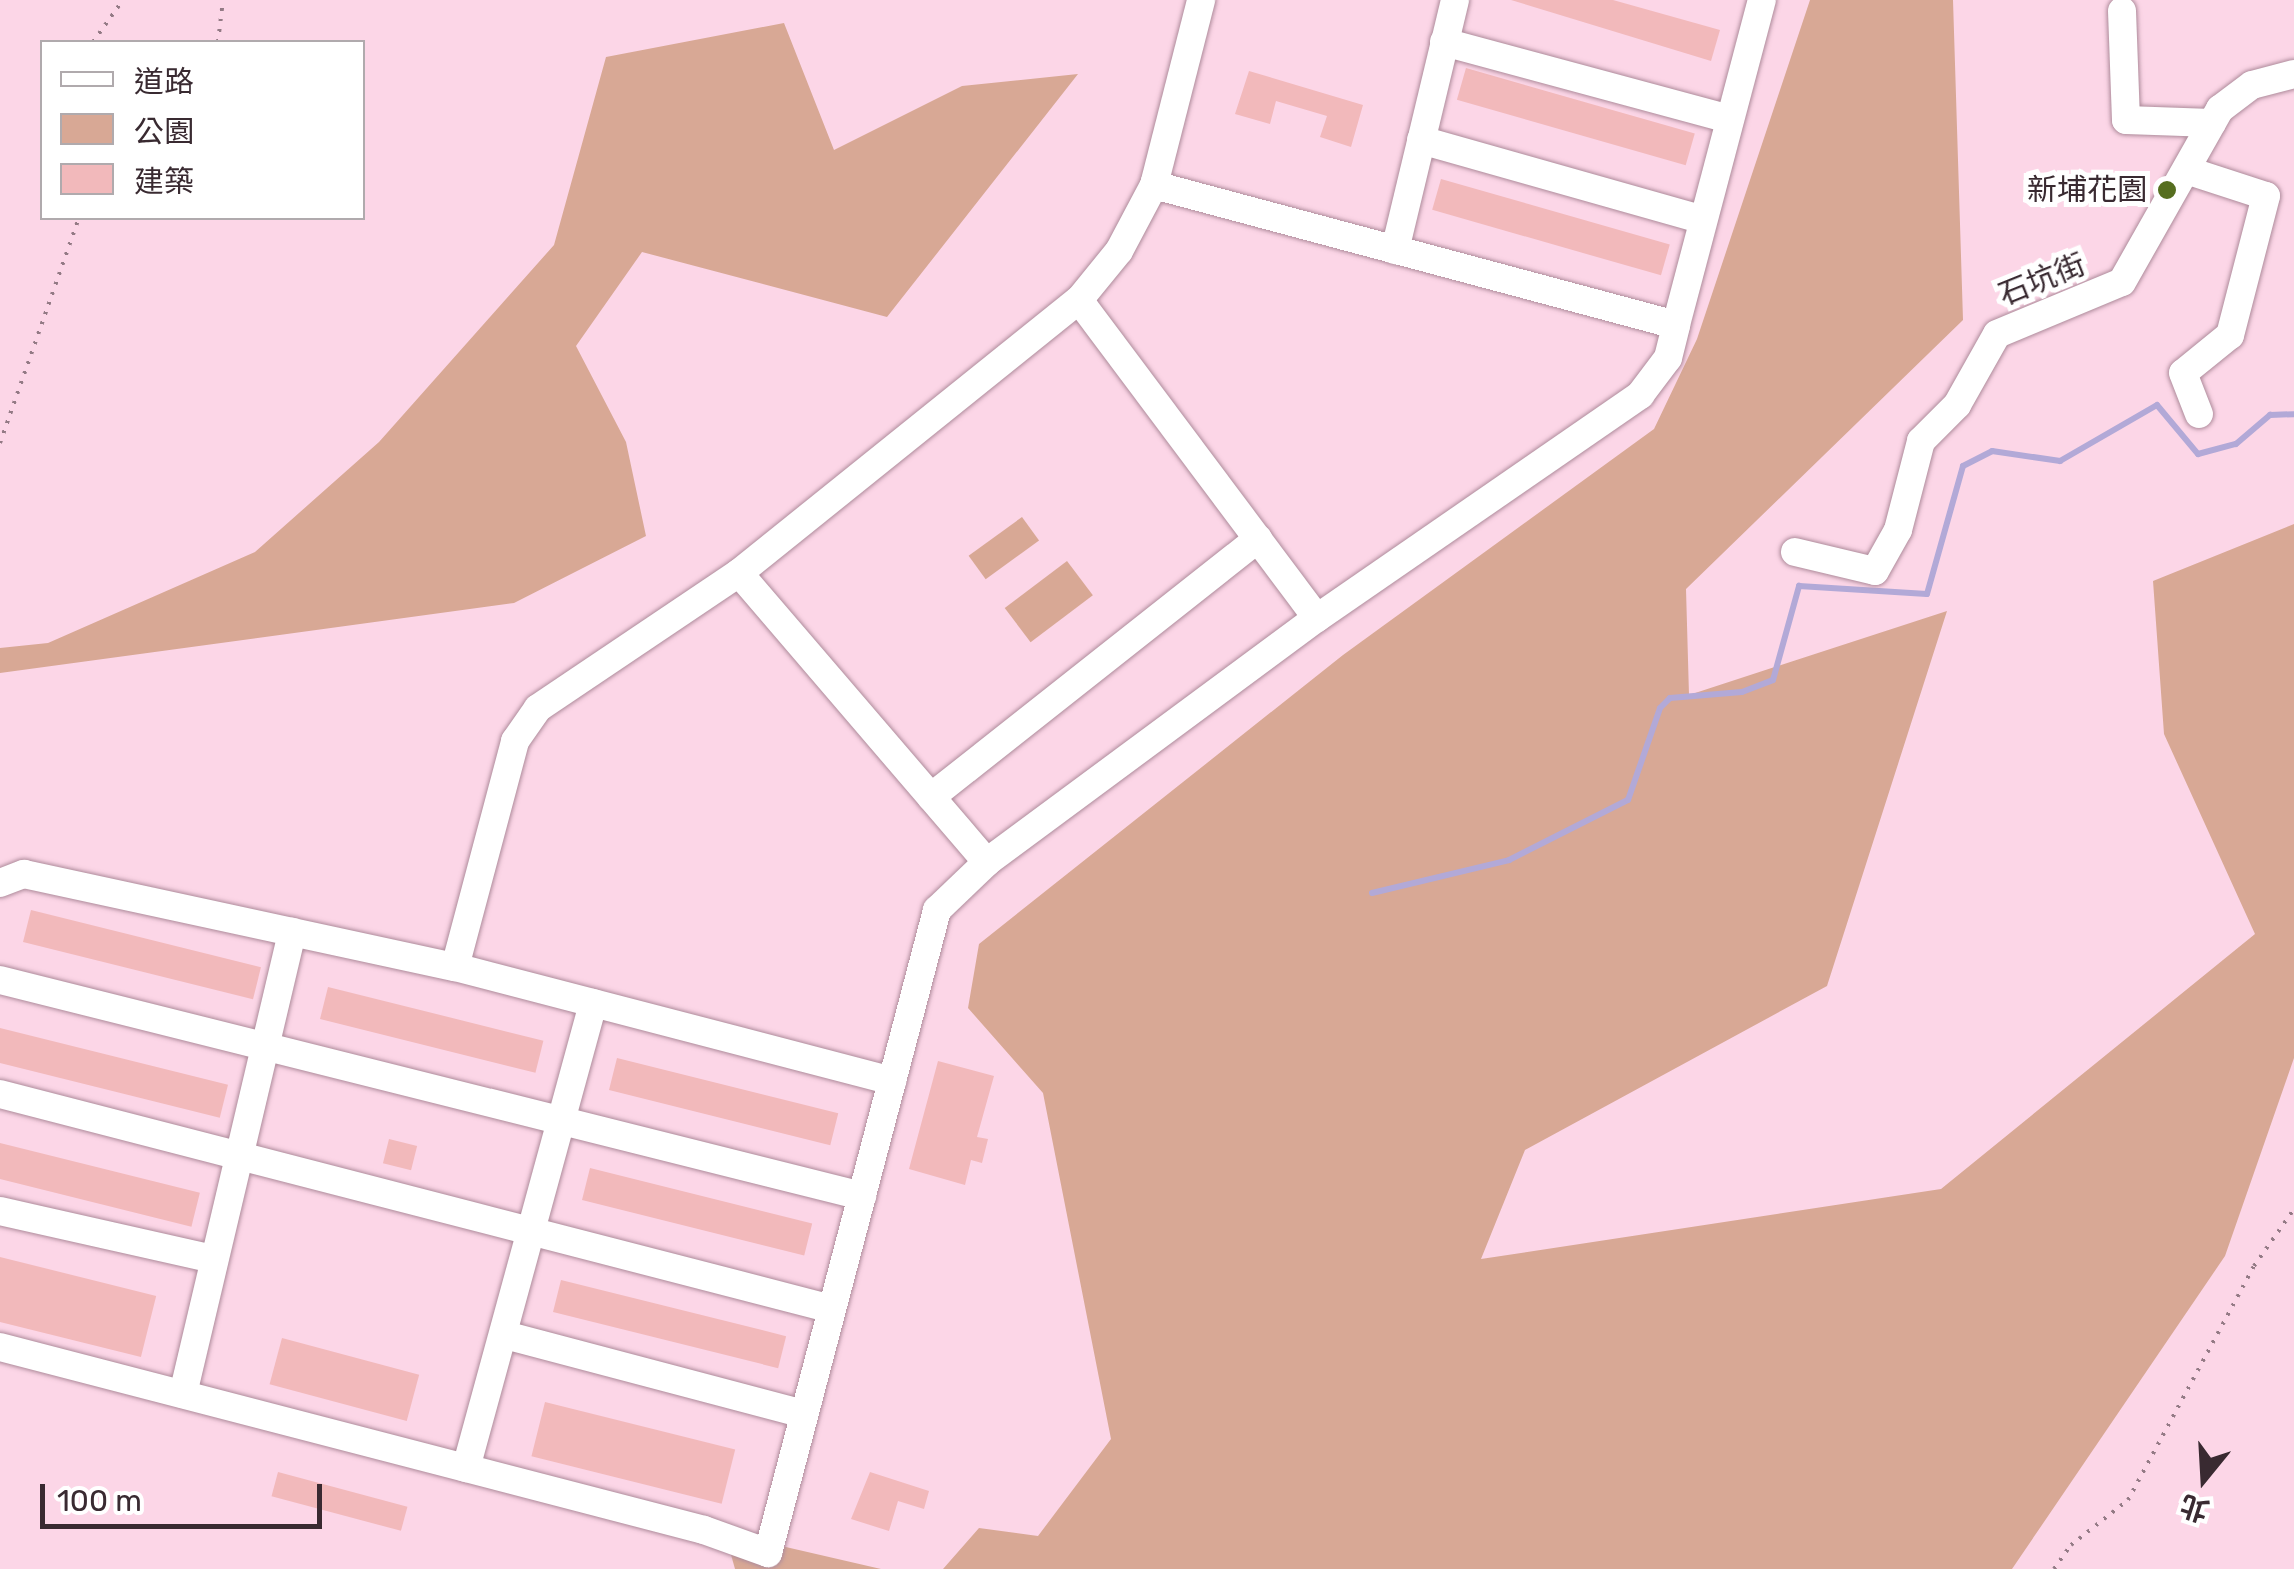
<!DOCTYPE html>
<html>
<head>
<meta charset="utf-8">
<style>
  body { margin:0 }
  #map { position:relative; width:2294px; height:1569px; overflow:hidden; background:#fcd6e7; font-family:Rubik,"Noto Sans TC",sans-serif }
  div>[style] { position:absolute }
  .green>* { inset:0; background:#d8a895; transform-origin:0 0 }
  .stream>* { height:6px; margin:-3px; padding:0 3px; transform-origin:3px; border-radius:3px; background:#b2a9d7 }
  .building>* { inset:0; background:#f2b9bb; transform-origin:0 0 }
  .path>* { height:4px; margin-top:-2px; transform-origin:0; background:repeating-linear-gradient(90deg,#937a85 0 2.5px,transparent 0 10.5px) }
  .roads { filter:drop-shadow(0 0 2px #ae8b9b) drop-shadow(0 0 2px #ae8b9b) }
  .minor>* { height:28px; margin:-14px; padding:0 14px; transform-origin:14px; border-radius:14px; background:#fff }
  .dots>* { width:28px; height:28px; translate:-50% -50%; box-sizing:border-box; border:5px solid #fff; border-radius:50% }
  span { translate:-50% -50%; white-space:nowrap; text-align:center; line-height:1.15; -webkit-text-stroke:10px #fff; paint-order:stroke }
  .poi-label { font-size:30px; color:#392a31 }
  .right { translate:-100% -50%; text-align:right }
  .street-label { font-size:30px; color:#392a31 }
  .legend { position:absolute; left:40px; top:40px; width:325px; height:180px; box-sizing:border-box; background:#fff; border:2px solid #b0aaad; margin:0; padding:12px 18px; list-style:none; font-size:30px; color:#392a31 }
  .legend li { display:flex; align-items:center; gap:20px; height:50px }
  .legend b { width:50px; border:2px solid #b0aaad }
  .north { position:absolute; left:2154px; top:1429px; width:100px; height:100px; -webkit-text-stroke:8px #fff; paint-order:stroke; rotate:198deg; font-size:28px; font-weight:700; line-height:40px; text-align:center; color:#392a31 }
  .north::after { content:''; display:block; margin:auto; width:35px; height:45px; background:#392a31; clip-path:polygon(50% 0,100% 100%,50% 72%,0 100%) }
  .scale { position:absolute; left:40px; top:1484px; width:282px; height:45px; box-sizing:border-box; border:5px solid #392a31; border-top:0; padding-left:12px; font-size:30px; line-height:35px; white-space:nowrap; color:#392a31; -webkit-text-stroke:8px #fff; paint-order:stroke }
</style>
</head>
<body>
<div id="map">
  <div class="green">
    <i style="clip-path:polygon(1810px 0,1953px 0,1963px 320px,1686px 589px,1689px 695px,1947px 611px,1827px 986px,1525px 1150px,1481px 1259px,1941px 1189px,2255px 934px,2164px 734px,2153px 581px,2294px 524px,2294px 1058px,2225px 1256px,2012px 1569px,943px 1569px,979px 1528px,1038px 1536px,1111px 1439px,1043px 1093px,968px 1008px,979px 944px,1343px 655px,1654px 429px,1697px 339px)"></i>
    <i style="clip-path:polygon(784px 23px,834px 150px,962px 86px,1078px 74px,887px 317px,642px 252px,576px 346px,626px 442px,646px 536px,514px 603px,0 673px,0 648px,48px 643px,255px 552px,379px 442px,554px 245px,606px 57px)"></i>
    <i style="left:1022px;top:517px;width:29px;height:66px;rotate:54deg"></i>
    <i style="left:1067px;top:561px;width:43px;height:78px;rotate:53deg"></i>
    <i style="clip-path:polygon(725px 1533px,881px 1569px,735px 1569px)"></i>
  </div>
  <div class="stream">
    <i style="left:1372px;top:893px;width:141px;rotate:-13.5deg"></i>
    <i style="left:1509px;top:860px;width:133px;rotate:-26.8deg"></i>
    <i style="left:1628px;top:800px;width:97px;rotate:-70.8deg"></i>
    <i style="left:1660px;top:708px;width:14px;rotate:-45deg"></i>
    <i style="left:1670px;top:698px;width:72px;rotate:-4.8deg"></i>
    <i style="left:1742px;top:692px;width:33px;rotate:-21deg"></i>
    <i style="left:1773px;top:680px;width:98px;rotate:-74.5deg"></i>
    <i style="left:1799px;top:586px;width:128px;rotate:3.6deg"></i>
    <i style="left:1927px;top:594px;width:133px;rotate:-74.3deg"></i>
    <i style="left:1963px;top:466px;width:33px;rotate:-27deg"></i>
    <i style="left:1992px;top:451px;width:69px;rotate:8.4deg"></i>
    <i style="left:2060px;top:461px;width:112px;rotate:-30deg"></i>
    <i style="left:2157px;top:405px;width:64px;rotate:50.1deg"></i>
    <i style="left:2198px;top:454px;width:39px;rotate:-15deg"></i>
    <i style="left:2236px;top:444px;width:45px;rotate:-40.5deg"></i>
    <i style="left:2270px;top:415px;width:24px;rotate:-2deg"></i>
  </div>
  <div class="building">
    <i style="clip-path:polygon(1511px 0,1613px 0,1720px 30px,1711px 61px)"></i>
    <i style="left:1466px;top:68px;width:238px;height:33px;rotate:16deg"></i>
    <i style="clip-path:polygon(1249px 71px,1363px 105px,1351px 147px,1320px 137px,1327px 116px,1276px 101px,1270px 124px,1235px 114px)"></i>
    <i style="left:1441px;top:179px;width:238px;height:32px;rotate:16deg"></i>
    <i style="left:31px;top:910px;width:237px;height:33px;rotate:14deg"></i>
    <i style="left:328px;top:987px;width:222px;height:33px;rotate:14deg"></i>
    <i style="left:0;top:1028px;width:235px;height:34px;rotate:14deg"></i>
    <i style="left:617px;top:1058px;width:228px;height:33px;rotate:14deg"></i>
    <i style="clip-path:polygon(938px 1061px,994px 1076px,977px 1137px,988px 1139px,982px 1163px,971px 1160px,965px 1185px,909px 1169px)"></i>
    <i style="left:389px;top:1139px;width:29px;height:25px;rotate:14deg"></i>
    <i style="left:0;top:1143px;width:206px;height:35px;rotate:14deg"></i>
    <i style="left:590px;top:1168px;width:229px;height:33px;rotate:14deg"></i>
    <i style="left:0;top:1257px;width:161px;height:63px;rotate:14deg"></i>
    <i style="left:561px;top:1280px;width:232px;height:33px;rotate:14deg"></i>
    <i style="left:282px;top:1338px;width:142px;height:48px;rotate:15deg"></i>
    <i style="left:545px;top:1402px;width:196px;height:56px;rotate:14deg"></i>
    <i style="left:278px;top:1472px;width:134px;height:25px;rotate:15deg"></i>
    <i style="clip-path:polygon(870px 1472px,929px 1491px,924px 1509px,898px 1501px,889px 1531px,851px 1519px)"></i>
  </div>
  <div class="path">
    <i style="left:93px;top:42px;width:52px;rotate:-54.5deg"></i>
    <i style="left:218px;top:42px;width:42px;rotate:-83.2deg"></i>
    <i style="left:0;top:443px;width:238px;rotate:-70.7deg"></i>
    <i style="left:2054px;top:1569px;width:29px;rotate:-55deg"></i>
    <i style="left:2071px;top:1545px;width:73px;rotate:-38.3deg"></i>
    <i style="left:2128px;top:1500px;width:266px;rotate:-61.7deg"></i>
    <i style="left:2254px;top:1266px;width:70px;rotate:-54.9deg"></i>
  </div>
  <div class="roads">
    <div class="minor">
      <i style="left:2122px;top:11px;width:109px;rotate:87.9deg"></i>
      <i style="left:2126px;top:120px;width:86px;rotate:2deg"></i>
      <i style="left:1444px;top:42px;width:296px;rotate:15.1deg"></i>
      <i style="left:1421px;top:140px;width:293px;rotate:15.8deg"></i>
      <i style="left:2186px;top:170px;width:84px;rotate:18deg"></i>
      <i style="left:2266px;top:196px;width:144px;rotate:104.5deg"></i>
      <i style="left:2230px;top:335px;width:60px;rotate:141deg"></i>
      <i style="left:2183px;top:373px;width:44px;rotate:68.7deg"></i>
      <i style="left:1154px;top:185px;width:540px;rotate:15.01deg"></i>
      <i style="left:1676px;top:325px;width:336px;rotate:-75.2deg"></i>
      <i style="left:1395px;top:250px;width:257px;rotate:-76.5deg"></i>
      <i style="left:1079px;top:300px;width:397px;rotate:53.2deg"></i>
      <i style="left:1317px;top:618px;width:393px;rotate:-34.6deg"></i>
      <i style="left:1640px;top:395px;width:46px;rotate:-52.9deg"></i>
      <i style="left:1668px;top:358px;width:34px;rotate:-76deg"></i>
      <i style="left:1795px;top:552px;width:82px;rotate:13.4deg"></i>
      <i style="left:1875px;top:571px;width:47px;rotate:-60.7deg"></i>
      <i style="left:1898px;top:530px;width:92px;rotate:-75.5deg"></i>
      <i style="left:1921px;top:441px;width:51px;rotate:-45deg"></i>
      <i style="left:1957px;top:405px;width:81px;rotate:-60.6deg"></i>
      <i style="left:1997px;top:334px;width:135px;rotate:-22.6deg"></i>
      <i style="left:2122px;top:282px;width:199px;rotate:-60.5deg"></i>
      <i style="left:2220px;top:109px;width:40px;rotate:-37deg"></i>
      <i style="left:2252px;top:85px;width:43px;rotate:-14.7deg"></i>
      <i style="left:739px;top:573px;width:381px;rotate:49.4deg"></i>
      <i style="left:931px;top:797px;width:417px;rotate:-38.3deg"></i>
      <i style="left:0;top:883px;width:26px;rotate:-21deg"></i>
      <i style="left:24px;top:874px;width:441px;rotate:12.2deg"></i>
      <i style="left:455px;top:967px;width:234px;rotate:-75.1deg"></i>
      <i style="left:515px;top:741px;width:40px;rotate:-55.1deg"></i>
      <i style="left:538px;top:708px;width:242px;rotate:-33.9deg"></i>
      <i style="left:739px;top:573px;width:436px;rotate:-38.8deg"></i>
      <i style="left:1079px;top:300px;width:63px;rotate:-50.8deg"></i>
      <i style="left:1119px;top:251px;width:75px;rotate:-62.1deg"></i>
      <i style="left:1154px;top:185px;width:191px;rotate:-75.7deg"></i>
      <i style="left:455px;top:967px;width:452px;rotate:14.6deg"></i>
      <i style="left:0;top:980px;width:889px;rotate:14.07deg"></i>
      <i style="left:0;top:1094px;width:859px;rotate:14.49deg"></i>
      <i style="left:0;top:1211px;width:218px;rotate:12.7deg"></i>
      <i style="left:505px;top:1335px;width:309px;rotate:14.8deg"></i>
      <i style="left:0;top:1347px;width:727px;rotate:14.57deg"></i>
      <i style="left:704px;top:1530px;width:68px;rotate:19.8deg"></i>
      <i style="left:768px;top:1553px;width:665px;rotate:-75.27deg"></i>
      <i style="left:937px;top:910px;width:69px;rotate:-43.8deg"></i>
      <i style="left:987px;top:862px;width:410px;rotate:-36.5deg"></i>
      <i style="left:183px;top:1394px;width:475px;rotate:-76.7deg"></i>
      <i style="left:466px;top:1468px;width:482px;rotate:-74.7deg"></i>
    </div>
  </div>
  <div class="dots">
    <i style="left:2167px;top:190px;background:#566e1f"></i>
  </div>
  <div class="poi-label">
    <span class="right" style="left:2147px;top:190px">新埔花園</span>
  </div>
  <div class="street-label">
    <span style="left:2042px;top:280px;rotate:-22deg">石坑街</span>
  </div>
  <ul class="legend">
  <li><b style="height:12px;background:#fff"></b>道路</li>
  <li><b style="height:28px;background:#d8a895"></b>公園</li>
  <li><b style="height:28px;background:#f2b9bb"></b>建築</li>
  </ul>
  <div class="north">北</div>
  <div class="scale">100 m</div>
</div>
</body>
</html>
